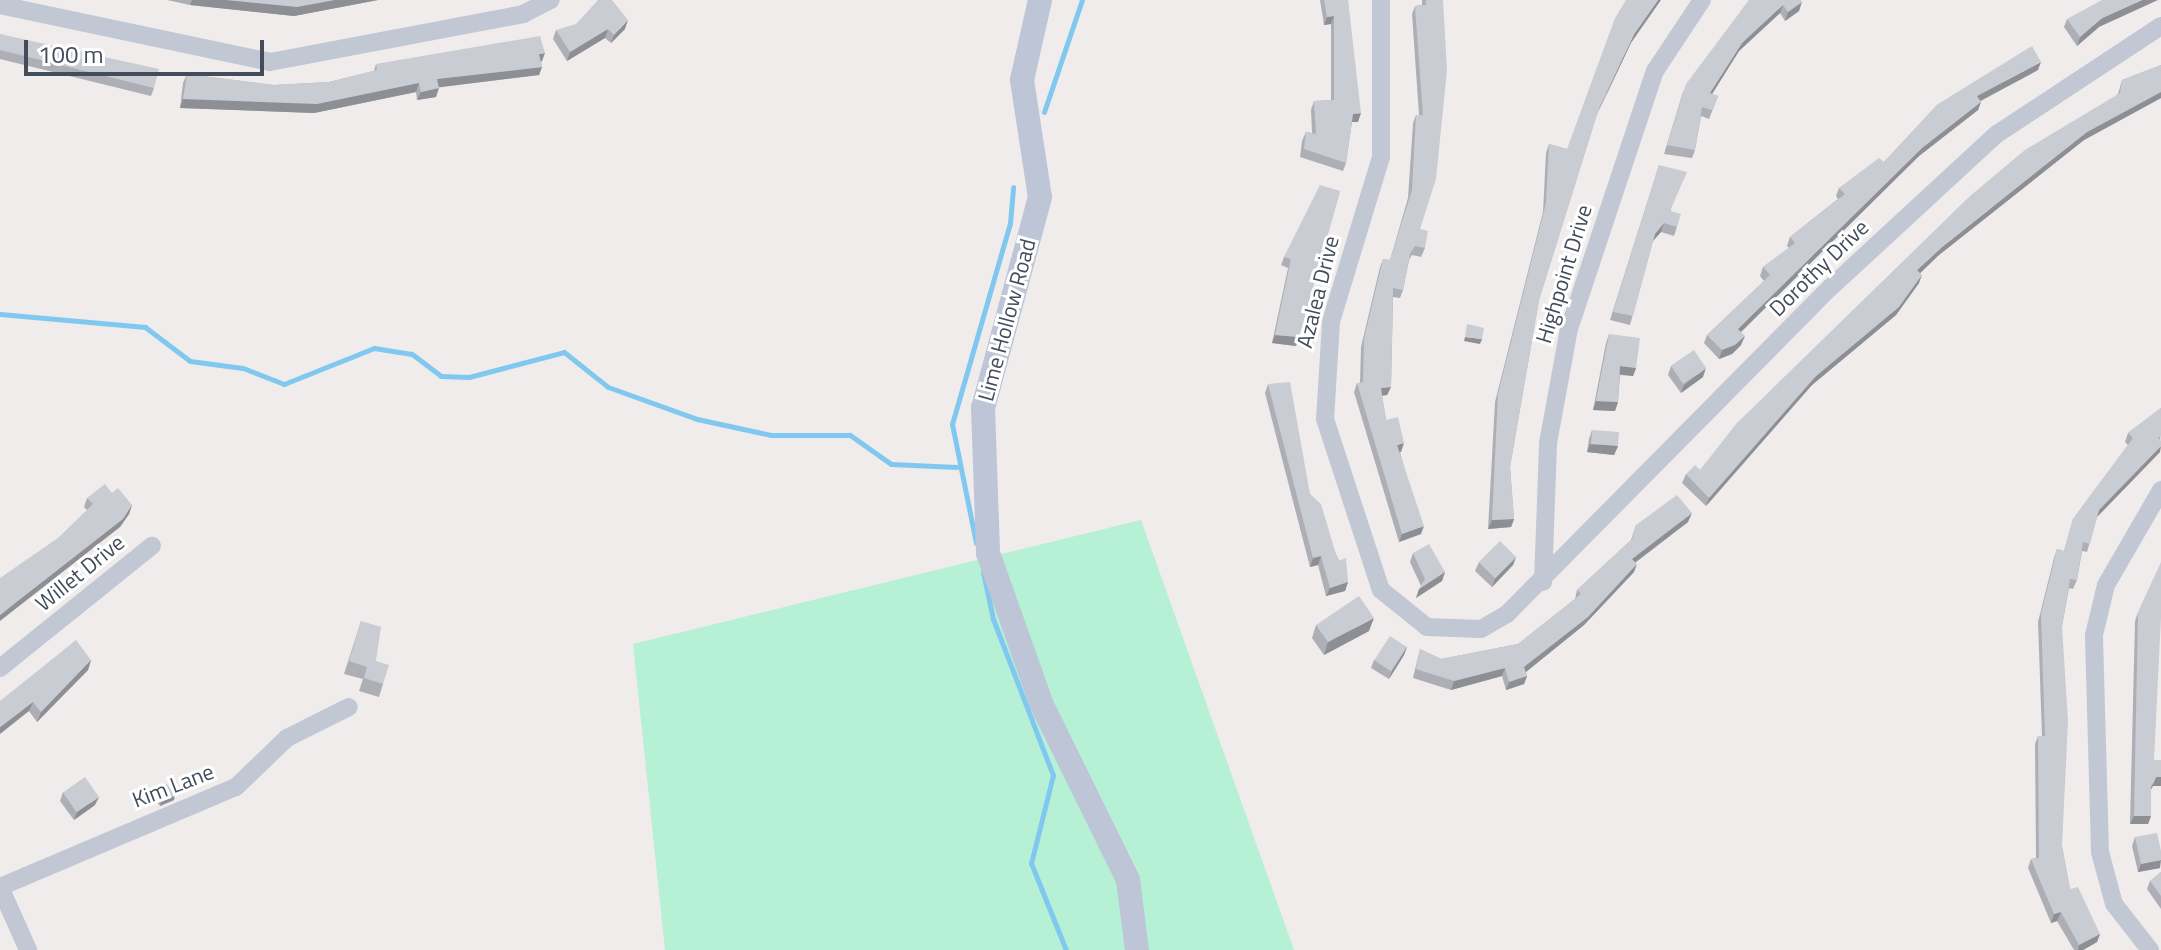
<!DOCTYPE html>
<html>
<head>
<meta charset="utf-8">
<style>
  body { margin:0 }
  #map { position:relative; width:2161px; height:950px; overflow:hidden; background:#efeceb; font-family:"Titillium Web",sans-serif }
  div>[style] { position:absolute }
  .green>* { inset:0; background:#b6f0d5 }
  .stream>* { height:5px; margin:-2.5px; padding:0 2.5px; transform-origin:2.5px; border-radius:2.5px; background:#80c8f0 }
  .street>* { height:18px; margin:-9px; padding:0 9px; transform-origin:9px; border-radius:9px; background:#c1c8d4 }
  .secondary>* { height:24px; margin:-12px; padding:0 12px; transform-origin:12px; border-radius:12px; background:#bdc5d6 }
  .wall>* { inset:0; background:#aeafb6 }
  .shaded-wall>* { inset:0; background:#8d8f94 }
  .building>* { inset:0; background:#caccd4; transform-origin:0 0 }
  span { translate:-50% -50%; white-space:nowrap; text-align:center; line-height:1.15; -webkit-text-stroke:6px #fff; paint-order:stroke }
  .street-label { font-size:22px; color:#434c5a }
  .scale { position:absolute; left:24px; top:40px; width:240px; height:36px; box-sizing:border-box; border:4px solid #434c5a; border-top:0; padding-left:10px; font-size:24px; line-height:28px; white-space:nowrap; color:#434c5a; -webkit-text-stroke:6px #fff; paint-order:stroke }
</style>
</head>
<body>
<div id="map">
  <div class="green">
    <i style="clip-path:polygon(1141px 520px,1294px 950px,665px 950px,633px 644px)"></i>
  </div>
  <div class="stream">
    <i style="left:1044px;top:112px;width:118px;rotate:-71.3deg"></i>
    <i style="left:0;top:314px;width:146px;rotate:5.1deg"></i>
    <i style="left:145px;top:327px;width:56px;rotate:37.1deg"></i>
    <i style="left:190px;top:361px;width:53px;rotate:7.5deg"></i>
    <i style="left:243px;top:368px;width:44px;rotate:21.3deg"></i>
    <i style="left:284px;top:384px;width:97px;rotate:-21.8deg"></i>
    <i style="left:374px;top:348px;width:38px;rotate:9deg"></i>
    <i style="left:412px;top:354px;width:36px;rotate:37deg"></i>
    <i style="left:441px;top:376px;width:28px;rotate:2deg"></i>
    <i style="left:469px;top:377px;width:98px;rotate:-14.7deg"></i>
    <i style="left:564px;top:352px;width:56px;rotate:38.5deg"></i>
    <i style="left:608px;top:387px;width:95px;rotate:19.8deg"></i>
    <i style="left:697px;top:419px;width:76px;rotate:12.2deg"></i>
    <i style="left:771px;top:435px;width:79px"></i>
    <i style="left:850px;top:435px;width:50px;rotate:35.3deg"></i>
    <i style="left:891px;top:464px;width:66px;rotate:2.6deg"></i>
    <i style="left:976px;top:543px;width:121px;rotate:-101.4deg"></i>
    <i style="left:952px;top:424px;width:209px;rotate:-73.9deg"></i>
    <i style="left:1010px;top:223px;width:36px;rotate:-85deg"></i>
    <i style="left:983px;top:572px;width:48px;rotate:78deg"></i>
    <i style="left:993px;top:619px;width:167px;rotate:69deg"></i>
    <i style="left:1053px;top:775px;width:91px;rotate:104deg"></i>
    <i style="left:1031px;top:863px;width:94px;rotate:68.1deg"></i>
  </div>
  <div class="street">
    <i style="left:1381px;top:0;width:157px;rotate:90deg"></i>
    <i style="left:1381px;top:157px;width:172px;rotate:106.9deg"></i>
    <i style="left:1331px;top:322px;width:97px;rotate:93.5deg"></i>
    <i style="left:1325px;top:419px;width:180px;rotate:71.9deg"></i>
    <i style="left:1381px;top:590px;width:59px;rotate:38.8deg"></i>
    <i style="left:1427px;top:627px;width:54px;rotate:2.1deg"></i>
    <i style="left:1481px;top:629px;width:30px;rotate:-30deg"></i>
    <i style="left:1507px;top:614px;width:460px;rotate:-45.3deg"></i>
    <i style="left:1831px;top:287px;width:226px;rotate:-42.7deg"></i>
    <i style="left:1997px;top:134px;width:196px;rotate:-33.4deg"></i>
    <i style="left:0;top:5px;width:276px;rotate:11.9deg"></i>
    <i style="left:270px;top:62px;width:258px;rotate:-10.7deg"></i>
    <i style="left:523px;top:14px;width:31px;rotate:-27deg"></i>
    <i style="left:1543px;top:582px;width:139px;rotate:-87.9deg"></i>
    <i style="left:1548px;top:443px;width:116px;rotate:-79.6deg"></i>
    <i style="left:1569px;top:329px;width:272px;rotate:-71.6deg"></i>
    <i style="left:1655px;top:71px;width:85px;rotate:-56.5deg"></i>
    <i style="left:0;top:668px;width:195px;rotate:-38.8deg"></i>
    <i style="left:0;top:887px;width:256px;rotate:-23deg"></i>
    <i style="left:236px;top:787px;width:71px;rotate:-43.9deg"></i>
    <i style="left:287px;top:738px;width:69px;rotate:-26.6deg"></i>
    <i style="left:0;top:887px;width:69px;rotate:66deg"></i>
    <i style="left:2150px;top:950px;width:58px;rotate:-128deg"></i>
    <i style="left:2114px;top:904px;width:54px;rotate:-105.1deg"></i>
    <i style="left:2100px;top:852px;width:217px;rotate:-91.6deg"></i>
    <i style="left:2094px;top:635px;width:51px;rotate:-76.5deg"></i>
    <i style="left:2106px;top:585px;width:110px;rotate:-59.9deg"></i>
  </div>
  <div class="secondary">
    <i style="left:1040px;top:0;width:82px;rotate:102.7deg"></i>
    <i style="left:1022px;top:80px;width:118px;rotate:81.3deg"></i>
    <i style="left:1040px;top:197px;width:219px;rotate:105.1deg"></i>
    <i style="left:983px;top:408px;width:145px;rotate:88deg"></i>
    <i style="left:988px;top:553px;width:159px;rotate:70.5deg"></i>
    <i style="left:1041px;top:703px;width:197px;rotate:63.8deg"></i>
    <i style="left:1128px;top:880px;width:71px;rotate:82.7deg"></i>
  </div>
  <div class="wall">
    <i style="clip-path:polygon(167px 0,378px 0,294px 16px,190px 5px)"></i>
    <i style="clip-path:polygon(1320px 0,1348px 0,1358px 122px,1352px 122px,1346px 163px,1343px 171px,1300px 157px,1302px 141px,1306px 132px,1312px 133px,1311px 110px,1314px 101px,1331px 100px,1331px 24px,1324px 25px)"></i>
    <i style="clip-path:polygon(1422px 0,1443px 0,1420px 229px,1425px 248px,1421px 257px,1412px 255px,1409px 260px,1403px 290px,1400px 298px,1393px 297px,1391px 387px,1387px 395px,1382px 396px,1386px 420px,1401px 452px,1400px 452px,1421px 534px,1399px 542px,1354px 392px,1357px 383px,1360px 383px,1361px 347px,1380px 267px,1383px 259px,1390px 260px,1408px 198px,1413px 123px,1416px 115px,1419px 115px,1412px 14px,1415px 6px,1422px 5px)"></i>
    <i style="clip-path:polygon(1749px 0,1801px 0,1799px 11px,1785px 21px,1780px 13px,1739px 51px,1712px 94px,1718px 96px,1709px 119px,1701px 116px,1695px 150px,1692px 158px,1664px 154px,1683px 92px)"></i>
    <i style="clip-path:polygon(2067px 19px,2099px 27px,2077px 46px,2064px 27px)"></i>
    <i style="clip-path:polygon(625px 29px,611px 43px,605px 38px,567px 61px,553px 39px,556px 30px)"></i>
    <i style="clip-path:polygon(0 34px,154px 88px,151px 96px,0 59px)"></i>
    <i style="clip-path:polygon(1631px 43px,1597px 114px,1539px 300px,1510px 467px,1514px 519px,1511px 527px,1488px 529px,1495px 402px,1543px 212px,1546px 153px,1549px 144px,1567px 149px)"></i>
    <i style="clip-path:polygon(542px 61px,541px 62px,542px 67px,539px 75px,438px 87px,436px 97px,417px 100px,416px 92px,314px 113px,180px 108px,183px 83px,187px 74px,274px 85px,329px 82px,374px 71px,376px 64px)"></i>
    <i style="clip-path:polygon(2161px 65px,2161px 98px,2084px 140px,1939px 255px,1920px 273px,1919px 283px,1896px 315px,1812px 385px,1706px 506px,1682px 483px,1686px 474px,1700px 470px,2118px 94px,2122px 80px)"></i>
    <i style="clip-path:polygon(2038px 70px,1981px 101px,1978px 110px,1919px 156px,1740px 332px,1741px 345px,1732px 354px,1719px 359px,1704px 343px,1707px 335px,1764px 281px,1760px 276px,1763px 267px,1789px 248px,1787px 246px,1790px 237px,1838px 199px,1836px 196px,1839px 188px,1884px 162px,1938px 104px)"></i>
    <i style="clip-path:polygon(1659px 165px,1671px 211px,1677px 227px,1674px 236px,1661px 232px,1653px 241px,1630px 325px,1610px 320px)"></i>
    <i style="clip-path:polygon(1340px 191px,1296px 346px,1272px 343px,1288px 268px,1281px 265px,1284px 257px)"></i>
    <i style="clip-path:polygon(1609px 334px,1636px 368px,1633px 376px,1620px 375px,1618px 402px,1615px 411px,1593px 410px,1606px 343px)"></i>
    <i style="clip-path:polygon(1671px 366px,1703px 377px,1681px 393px,1668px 375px)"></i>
    <i style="clip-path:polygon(1268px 384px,1310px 494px,1348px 582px,1345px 591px,1326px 596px,1318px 565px,1310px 567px,1265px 393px)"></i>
    <i style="clip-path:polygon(2161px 408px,2160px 452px,2097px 517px,2087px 552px,2082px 551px,2077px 580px,2073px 589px,2069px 588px,2062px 626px,2062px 846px,2070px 889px,2100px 934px,2097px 942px,2083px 950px,2074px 950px,2057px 921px,2051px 923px,2028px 868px,2031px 859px,2036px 858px,2035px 744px,2038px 736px,2042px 736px,2038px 622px,2054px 558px,2057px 549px,2064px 551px,2073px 519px,2128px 445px,2125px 442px,2128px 433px)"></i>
    <i style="clip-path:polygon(1592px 430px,1618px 446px,1614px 455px,1587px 452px,1589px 439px)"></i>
    <i style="clip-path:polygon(112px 493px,132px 505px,129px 514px,120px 527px,87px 510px,84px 507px,87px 498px)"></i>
    <i style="clip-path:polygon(1688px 522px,1635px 563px,1634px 572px,1584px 625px,1526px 672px,1527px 676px,1524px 684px,1506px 690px,1502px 676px,1451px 690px,1413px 678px,1420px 649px,1441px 659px,1518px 644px,1575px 599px,1577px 590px,1631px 540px,1636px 525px)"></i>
    <i style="clip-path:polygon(1413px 553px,1445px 572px,1442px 581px,1416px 598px,1421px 586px,1410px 562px)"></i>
    <i style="clip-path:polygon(1516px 557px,1513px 565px,1492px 587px,1475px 571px,1479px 562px)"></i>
    <i style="clip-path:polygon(2138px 612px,2153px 786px,2151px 789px,2151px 816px,2148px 824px,2130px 824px,2135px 621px)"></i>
    <i style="clip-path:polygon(361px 621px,383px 684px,379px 697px,359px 691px,363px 679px,344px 674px)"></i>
    <i style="clip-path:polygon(1316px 625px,1369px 631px,1324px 655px,1312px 638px)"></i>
    <i style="clip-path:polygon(1407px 647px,1404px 655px,1389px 679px,1371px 668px,1374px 660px)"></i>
    <i style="clip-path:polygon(91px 660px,88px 670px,37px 722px,29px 711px,0 701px)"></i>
    <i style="clip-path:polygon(63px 792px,95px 805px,74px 820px,60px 801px)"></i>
    <i style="clip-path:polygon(155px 793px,174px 800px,160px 806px,153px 797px)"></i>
    <i style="clip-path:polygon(2135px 837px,2160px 868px,2138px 872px,2132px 846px)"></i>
    <i style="clip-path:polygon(2161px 872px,2161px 909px,2147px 889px,2150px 881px)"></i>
  </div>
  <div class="shaded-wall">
    <i style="clip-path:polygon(192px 0,378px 0,294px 16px,190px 5px)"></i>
    <i style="clip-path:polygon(1658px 0,1661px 0,1631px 43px,1596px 117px,1634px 34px)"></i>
    <i style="clip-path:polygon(2142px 0,2158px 0,2099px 27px,2077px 46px,2080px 37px,2102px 18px)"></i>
    <i style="clip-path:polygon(1802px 2px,1799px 11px,1785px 21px,1788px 12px)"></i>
    <i style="clip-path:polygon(1783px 5px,1780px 13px,1739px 51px,1707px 102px,1710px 93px,1742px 43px)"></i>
    <i style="clip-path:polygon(1334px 16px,1331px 24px,1324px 25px,1327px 17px)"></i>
    <i style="clip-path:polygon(628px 20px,625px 29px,611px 43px,614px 35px)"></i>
    <i style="clip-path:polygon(608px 29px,605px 38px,567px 61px,570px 52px)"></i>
    <i style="clip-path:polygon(545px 53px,542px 61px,536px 63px,539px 54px)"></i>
    <i style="clip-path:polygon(2041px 62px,2038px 70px,1974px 104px,1977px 96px)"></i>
    <i style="clip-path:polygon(542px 67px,539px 75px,434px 88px,437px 79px)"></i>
    <i style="clip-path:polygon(419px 83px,416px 92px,314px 113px,180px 108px,183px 99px)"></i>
    <i style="clip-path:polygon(439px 88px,436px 97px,417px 100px,421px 92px)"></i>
    <i style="clip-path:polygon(2161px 92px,2161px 98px,2084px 140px,1939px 255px,1914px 279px,1917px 270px,1942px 247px,2087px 132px)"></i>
    <i style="clip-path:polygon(1981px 102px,1978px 110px,1919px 156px,1735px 338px,1738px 329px,1922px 148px)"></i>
    <i style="clip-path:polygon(1361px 113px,1358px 122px,1350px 122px,1353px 114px)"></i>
    <i style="clip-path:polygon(1664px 223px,1661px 232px,1652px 242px,1655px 234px)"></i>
    <i style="clip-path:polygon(1922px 275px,1919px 283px,1896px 315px,1812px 385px,1706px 506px,1709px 498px,1815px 377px)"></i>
    <i style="clip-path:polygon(1275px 335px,1299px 337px,1296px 346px,1272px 343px)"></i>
    <i style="clip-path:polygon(1745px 336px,1741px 345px,1732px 354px,1719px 359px,1722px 350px)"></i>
    <i style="clip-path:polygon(1465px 337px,1482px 339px,1480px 344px,1464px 341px)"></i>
    <i style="clip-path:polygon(1620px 366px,1636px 368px,1633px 376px,1617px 374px)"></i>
    <i style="clip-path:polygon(1706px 368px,1703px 377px,1681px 393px,1684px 385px)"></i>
    <i style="clip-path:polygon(1391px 387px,1387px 395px,1378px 396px,1381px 388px)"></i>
    <i style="clip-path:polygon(1596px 401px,1618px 402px,1615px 411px,1593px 410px)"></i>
    <i style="clip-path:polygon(1404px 443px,1401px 452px,1394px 453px,1397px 445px)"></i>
    <i style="clip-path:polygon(1590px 444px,1618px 446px,1614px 455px,1587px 452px)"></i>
    <i style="clip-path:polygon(2161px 446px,2160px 452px,2096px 518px,2099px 510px)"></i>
    <i style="clip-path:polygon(132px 505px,129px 514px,120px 527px,0 621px,0 615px)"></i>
    <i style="clip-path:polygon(1692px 513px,1688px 522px,1629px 567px,1632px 559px)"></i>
    <i style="clip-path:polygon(1514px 519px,1511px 527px,1488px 529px,1492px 520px)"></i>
    <i style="clip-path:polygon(1424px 526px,1421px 534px,1399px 542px,1402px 534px)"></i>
    <i style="clip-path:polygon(1321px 556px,1318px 565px,1310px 567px,1313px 558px)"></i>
    <i style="clip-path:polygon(1516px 557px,1513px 565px,1492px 587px,1495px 578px)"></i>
    <i style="clip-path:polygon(1637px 564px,1634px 572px,1584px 625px,1521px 676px,1524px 667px)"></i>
    <i style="clip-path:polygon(1445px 572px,1442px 581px,1416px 598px,1419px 589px)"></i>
    <i style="clip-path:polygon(1348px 582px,1345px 591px,1326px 596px,1330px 588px)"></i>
    <i style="clip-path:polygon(1374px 618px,1369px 631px,1324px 655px,1328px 642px)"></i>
    <i style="clip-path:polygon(1407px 647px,1404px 655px,1389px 679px,1392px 671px)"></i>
    <i style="clip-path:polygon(91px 660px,88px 670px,37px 722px,41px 712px)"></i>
    <i style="clip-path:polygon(1505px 668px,1502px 676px,1451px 690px,1454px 681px)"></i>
    <i style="clip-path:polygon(1527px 676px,1524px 684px,1506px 690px,1509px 682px)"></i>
    <i style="clip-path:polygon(33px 702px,29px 711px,0 734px,0 727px)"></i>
    <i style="clip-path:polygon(2156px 777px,2161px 777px,2161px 786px,2153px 786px,2148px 795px)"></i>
    <i style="clip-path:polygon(175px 795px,174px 800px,160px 806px,161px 802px)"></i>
    <i style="clip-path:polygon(99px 797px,95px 805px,74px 820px,77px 812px)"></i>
    <i style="clip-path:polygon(2134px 816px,2151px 816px,2148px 824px,2130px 824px)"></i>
    <i style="clip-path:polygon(2161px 860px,2160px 868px,2138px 872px,2141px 864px)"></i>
    <i style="clip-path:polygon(2061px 912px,2057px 921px,2051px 923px,2054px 914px)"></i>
    <i style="clip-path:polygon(2100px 934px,2097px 942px,2083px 950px,2078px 950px,2079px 945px)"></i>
  </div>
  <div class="building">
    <i style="clip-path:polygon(226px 0,335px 0,297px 7px)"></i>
    <i style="clip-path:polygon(598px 0,612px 0,628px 20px,614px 35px,608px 29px,570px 52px,556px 30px,576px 24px)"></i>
    <i style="clip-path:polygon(1324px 0,1348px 0,1361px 113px,1353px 114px,1346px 163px,1304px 149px,1306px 132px,1316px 134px,1314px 101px,1334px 100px,1334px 16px,1327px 17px)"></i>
    <i style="clip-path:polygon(1426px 0,1443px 0,1447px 70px,1436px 179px,1420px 229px,1428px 231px,1425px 248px,1415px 246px,1410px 254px,1403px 290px,1393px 288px,1391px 387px,1381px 388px,1386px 420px,1398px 417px,1404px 443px,1397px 445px,1424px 526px,1402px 534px,1357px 383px,1363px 382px,1364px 339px,1383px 259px,1390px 260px,1412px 190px,1416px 115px,1423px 115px,1415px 6px,1426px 5px)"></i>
    <i style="clip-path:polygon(1626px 0,1658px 0,1634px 34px,1599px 108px,1539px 300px,1510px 467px,1514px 519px,1492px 520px,1498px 394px,1546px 203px,1549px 144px,1567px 149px,1615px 18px)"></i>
    <i style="clip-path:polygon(1749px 0,1801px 0,1802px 2px,1788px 12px,1783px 5px,1742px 43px,1710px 93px,1718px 96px,1712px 110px,1702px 107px,1695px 150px,1667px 145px,1686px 84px)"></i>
    <i style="clip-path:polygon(2102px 0,2142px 0,2102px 18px,2080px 37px,2067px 19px)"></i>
    <i style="clip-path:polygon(0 34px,159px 69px,154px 88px,0 50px)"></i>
    <i style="clip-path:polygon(540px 36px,545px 53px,539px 54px,542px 67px,437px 79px,439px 88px,421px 92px,419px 83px,317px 104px,183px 99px,187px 74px,274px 85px,329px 82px,377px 70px,376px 64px)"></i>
    <i style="clip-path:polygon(2032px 46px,2041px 62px,1977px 96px,1981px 102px,1922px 148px,1738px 329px,1745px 336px,1735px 345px,1722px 350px,1707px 335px,1770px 275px,1763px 267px,1795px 243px,1790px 237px,1845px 194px,1839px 188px,1879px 158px,1884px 162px,1938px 104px)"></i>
    <i style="clip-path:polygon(2161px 65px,2161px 92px,2087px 132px,1942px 247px,1917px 270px,1922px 275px,1899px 307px,1815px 377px,1709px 498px,1686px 474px,1695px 465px,1700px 470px,1736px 424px,1970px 196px,2025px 150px,2120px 93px,2122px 80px)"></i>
    <i style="clip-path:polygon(1659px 165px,1687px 172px,1670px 211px,1681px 214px,1677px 227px,1664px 223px,1655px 234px,1633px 316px,1613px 312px)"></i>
    <i style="clip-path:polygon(1320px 185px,1340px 191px,1299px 337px,1275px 335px,1291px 259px,1284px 257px)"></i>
    <i style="clip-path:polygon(1467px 324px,1484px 328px,1482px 339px,1465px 337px)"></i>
    <i style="clip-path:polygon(1609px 334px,1640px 338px,1636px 368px,1620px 366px,1618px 402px,1596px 401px)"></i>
    <i style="left:1694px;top:350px;width:22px;height:28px;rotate:56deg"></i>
    <i style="clip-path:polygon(1290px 382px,1310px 494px,1321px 504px,1338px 561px,1346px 558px,1348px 582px,1330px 588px,1321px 556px,1313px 558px,1268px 384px)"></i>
    <i style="clip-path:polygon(2161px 408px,2161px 436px,2158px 438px,2161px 441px,2161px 446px,2099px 510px,2090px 544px,2083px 542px,2077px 580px,2070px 579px,2062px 626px,2068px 721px,2062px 846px,2070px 889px,2078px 887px,2100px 934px,2079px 945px,2061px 912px,2054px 914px,2031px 859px,2039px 858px,2038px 736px,2045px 736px,2041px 614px,2057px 549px,2064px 551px,2073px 519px,2133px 438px,2128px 433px)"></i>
    <i style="left:1592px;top:430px;width:27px;height:14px;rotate:4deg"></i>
    <i style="clip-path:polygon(105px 484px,112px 493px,118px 488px,132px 505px,123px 519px,0 615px,0 578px,58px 538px,93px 504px,87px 498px)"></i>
    <i style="clip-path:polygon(1677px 495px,1692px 513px,1632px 559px,1637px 564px,1588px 617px,1524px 667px,1527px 676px,1509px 682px,1505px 668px,1454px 681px,1416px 669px,1420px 649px,1441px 659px,1518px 644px,1581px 594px,1577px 590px,1632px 539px,1636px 525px)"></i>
    <i style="left:1500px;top:541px;width:23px;height:30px;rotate:45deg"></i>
    <i style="clip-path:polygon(1429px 544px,1445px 572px,1419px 589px,1425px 579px,1413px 553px)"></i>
    <i style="clip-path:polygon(2161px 562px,2161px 617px,2154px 760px,2161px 760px,2161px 777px,2156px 777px,2151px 786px,2151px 816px,2134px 816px,2138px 612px)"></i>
    <i style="clip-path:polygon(1359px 596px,1374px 618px,1328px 642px,1316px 625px)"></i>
    <i style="clip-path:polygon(361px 621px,381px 627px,376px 661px,389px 665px,383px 684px,364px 678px,367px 667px,349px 661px)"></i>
    <i style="left:1390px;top:636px;width:20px;height:29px;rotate:33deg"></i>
    <i style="clip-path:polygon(76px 640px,91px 660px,41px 712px,33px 702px,0 727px,0 701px)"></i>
    <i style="left:85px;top:777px;width:24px;height:27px;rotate:55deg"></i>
    <i style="clip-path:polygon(167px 784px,175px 795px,161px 802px,155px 793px)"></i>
    <i style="clip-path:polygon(2157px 833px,2161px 851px,2161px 860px,2141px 864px,2135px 837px)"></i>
    <i style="clip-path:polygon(2161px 872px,2161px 896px,2150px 881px)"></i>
  </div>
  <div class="street-label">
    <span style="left:1819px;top:268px;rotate:-44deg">Dorothy Drive</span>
    <span style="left:1564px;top:274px;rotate:-73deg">Highpoint Drive</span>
    <span style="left:1318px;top:292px;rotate:-76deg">Azalea Drive</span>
    <span style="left:1007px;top:320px;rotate:-75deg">Lime Hollow Road</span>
    <span style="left:80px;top:573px;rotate:-39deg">Willet Drive</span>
    <span style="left:173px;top:786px;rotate:-21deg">Kim Lane</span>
  </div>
  <div class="scale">100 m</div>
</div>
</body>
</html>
